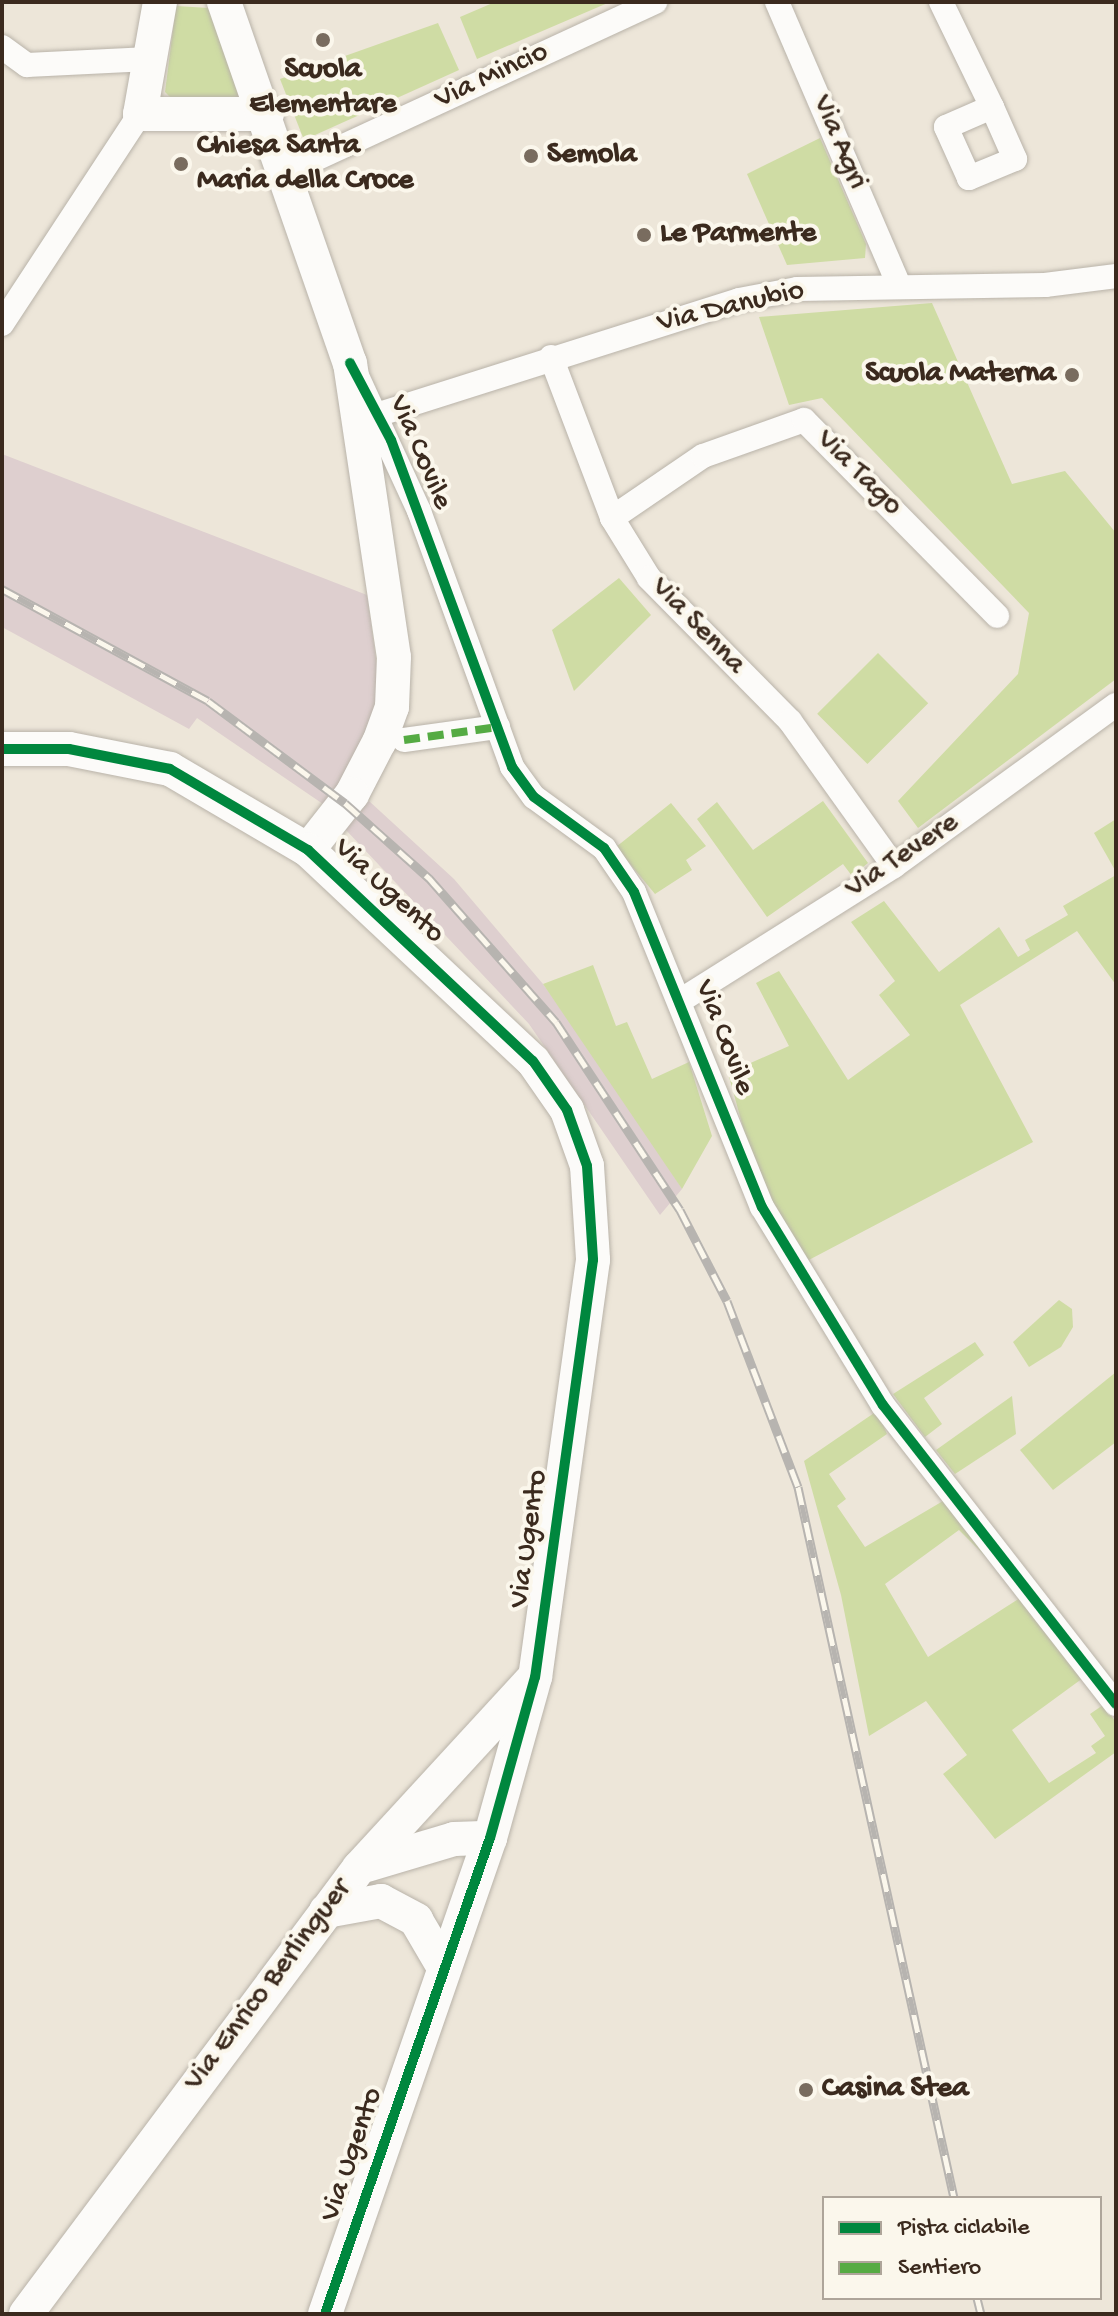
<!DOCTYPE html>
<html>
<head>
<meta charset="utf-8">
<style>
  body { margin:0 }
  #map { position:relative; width:1118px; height:2316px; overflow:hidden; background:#ede6d9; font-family:"Gochi Hand",sans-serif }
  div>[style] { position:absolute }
  .industrial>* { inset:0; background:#decfcf }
  .green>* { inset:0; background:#cfdca4; transform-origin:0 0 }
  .roads { filter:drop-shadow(0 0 2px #b9b3a9) drop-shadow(0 0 2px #b9b3a9) }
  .street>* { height:24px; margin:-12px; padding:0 12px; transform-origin:12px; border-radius:12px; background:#fcfbf9 }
  .secondary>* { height:34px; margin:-17px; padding:0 17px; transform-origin:17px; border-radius:17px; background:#fcfbf9 }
  .rail>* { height:9px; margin-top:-4.5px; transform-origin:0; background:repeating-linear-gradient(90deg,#fbf7ec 0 18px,#b7b4b0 0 36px); box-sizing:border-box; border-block:2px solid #b7b4b0 }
  .quiet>* { height:8px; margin-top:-4px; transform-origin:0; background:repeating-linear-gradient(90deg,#55ab43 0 16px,transparent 0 24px) }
  .cycleway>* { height:10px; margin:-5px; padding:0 5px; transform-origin:5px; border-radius:5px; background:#00873e }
  .dots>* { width:22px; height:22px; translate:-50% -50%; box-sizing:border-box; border:4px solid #fbf7ec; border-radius:50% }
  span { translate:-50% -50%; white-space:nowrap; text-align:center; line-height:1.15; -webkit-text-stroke:8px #fbf7ec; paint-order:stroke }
  .poi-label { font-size:30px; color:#3b2a1e; font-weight:700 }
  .left { translate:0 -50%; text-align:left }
  .right { translate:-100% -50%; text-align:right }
  .street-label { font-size:30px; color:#3b2a1e }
  .frame { position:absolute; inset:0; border:4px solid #3b2a1e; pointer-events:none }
  .legend { position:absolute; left:822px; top:2196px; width:280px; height:104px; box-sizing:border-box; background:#fbf7ec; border:2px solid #aea59a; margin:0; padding:10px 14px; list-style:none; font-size:24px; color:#3b2a1e }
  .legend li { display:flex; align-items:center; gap:16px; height:40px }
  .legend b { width:40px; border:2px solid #aea59a }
</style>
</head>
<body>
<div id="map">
  <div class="industrial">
    <i style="clip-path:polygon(2px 454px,367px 595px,381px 696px,361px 757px,323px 804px,197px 718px,189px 729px,2px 627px)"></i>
    <i style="clip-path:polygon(369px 801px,454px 879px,543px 984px,626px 1100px,682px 1189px,660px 1215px,529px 1024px,345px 829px)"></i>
  </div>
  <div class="green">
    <i style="clip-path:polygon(495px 2px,610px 2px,477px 59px,460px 17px)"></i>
    <i style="clip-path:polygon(176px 6px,209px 8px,241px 102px,173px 100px,165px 92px)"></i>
    <i style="clip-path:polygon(438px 23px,459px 70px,304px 140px,280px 79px)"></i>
    <i style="clip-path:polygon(820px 138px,866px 244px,865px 258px,787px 265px,747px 174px)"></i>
    <i style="clip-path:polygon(932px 303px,1012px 484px,1065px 471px,1116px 533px,1116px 679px,918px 828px,898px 801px,1018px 674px,1029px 613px,822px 398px,789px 405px,759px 317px)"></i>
    <i style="clip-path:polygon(619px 578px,651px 615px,574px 691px,552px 630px)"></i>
    <i style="left:878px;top:653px;width:71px;height:86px;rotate:45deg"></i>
    <i style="clip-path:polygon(823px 801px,868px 863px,852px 876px,843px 864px,767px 917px,697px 819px,717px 802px,753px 850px)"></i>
    <i style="clip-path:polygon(671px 803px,706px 846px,686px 860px,692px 870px,655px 894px,616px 847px)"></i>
    <i style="clip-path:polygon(1116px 819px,1116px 872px,1094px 833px)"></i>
    <i style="clip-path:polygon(1116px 875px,1116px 985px,1077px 931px,960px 1005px,1033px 1142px,805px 1262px,754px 1167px,728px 1073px,789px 1046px,756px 983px,779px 971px,848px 1080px,910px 1035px,879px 995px,895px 981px,851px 922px,884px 901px,939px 972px,999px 927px,1018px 957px,1030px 950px,1025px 940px,1068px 915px,1063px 906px)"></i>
    <i style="clip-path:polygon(593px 965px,616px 1026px,627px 1022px,652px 1079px,689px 1062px,712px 1136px,682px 1189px,543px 984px)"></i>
    <i style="clip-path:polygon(1059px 1300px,1072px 1309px,1073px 1327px,1061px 1347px,1029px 1367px,1013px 1342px)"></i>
    <i style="clip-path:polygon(975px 1342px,984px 1355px,924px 1398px,942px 1424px,925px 1437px,893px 1394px)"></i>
    <i style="clip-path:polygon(1116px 1372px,1116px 1442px,1053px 1490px,1020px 1450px)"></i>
    <i style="clip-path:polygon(1012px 1396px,1016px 1434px,955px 1474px,936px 1450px)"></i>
    <i style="clip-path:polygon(877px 1411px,887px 1434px,829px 1474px,846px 1499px,837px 1506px,865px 1547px,943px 1501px,1008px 1579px,959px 1530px,885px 1584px,928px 1657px,1020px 1598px,1083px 1678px,1012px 1730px,1049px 1783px,1096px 1753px,1091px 1746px,1105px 1736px,1090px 1714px,1103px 1705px,1116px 1722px,1116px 1752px,995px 1839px,943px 1774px,967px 1755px,926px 1701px,869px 1736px,841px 1595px,804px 1461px)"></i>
  </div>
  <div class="roads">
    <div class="street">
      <i style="left:777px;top:2px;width:308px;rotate:66.7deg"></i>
      <i style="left:941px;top:2px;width:117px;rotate:64.1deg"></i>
      <i style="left:2px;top:47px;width:31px;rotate:36deg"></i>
      <i style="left:27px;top:65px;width:122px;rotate:-2.8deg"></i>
      <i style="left:992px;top:107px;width:57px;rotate:66.1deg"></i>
      <i style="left:1015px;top:159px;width:50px;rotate:157.6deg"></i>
      <i style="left:969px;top:178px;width:56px;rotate:-114.3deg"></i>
      <i style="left:946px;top:127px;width:50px;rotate:-23.5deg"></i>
      <i style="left:285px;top:173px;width:408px;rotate:-24.8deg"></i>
      <i style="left:2px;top:324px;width:251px;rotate:-56.7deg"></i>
      <i style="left:551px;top:357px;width:172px;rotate:69.2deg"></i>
      <i style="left:612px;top:518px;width:70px;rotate:58.3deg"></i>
      <i style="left:649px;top:578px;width:201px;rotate:45.4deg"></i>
      <i style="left:790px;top:721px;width:178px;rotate:54.4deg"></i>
      <i style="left:357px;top:376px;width:149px;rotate:65.3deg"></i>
      <i style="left:419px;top:511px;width:272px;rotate:70deg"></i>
      <i style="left:512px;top:767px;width:37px;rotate:54deg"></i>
      <i style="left:534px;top:797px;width:87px;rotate:36.1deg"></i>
      <i style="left:604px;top:848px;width:53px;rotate:55.7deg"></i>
      <i style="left:634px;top:892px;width:340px;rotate:67.9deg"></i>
      <i style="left:762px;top:1207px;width:232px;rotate:58.6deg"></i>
      <i style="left:883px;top:1405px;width:379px;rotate:52.1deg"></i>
      <i style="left:367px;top:418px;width:390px;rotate:-17.6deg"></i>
      <i style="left:739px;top:300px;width:59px;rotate:-10.7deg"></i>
      <i style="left:797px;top:289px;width:248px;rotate:-0.9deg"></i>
      <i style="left:1045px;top:285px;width:72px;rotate:-7.2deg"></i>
      <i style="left:612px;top:518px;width:110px;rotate:-34.3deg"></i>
      <i style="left:703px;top:456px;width:107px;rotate:-19.6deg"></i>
      <i style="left:804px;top:420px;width:275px;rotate:45.4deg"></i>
      <i style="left:404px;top:740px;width:95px;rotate:-7.9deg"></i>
      <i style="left:683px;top:999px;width:249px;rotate:-32.2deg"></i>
      <i style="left:894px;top:866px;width:274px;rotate:-36deg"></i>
    </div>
    <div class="secondary">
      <i style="left:160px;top:2px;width:114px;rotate:100.1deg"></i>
      <i style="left:140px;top:114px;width:127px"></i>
      <i style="left:224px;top:2px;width:382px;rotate:70.8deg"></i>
      <i style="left:350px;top:363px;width:297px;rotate:81.5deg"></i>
      <i style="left:394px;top:657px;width:50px;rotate:92.3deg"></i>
      <i style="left:392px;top:707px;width:37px;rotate:110deg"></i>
      <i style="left:379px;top:742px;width:59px;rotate:117.4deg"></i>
      <i style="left:352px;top:794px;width:71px;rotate:128.2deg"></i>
      <i style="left:2px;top:749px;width:67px"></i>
      <i style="left:69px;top:749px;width:103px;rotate:11.2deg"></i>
      <i style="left:170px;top:769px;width:160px;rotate:30.4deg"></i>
      <i style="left:308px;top:850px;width:308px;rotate:43.2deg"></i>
      <i style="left:533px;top:1061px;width:60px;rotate:55.2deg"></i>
      <i style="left:567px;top:1110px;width:59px;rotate:70.3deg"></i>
      <i style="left:587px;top:1166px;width:94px;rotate:86.3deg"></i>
      <i style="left:593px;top:1260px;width:421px;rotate:97.9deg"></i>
      <i style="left:535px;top:1677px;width:167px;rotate:105.6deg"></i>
      <i style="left:490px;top:1838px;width:504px;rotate:109.12deg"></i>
      <i style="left:367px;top:1865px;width:91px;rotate:-16.6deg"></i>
      <i style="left:454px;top:1839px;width:36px;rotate:-2deg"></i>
      <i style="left:326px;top:1911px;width:56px;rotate:-10.3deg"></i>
      <i style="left:381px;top:1901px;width:40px;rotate:28deg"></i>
      <i style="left:416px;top:1920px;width:53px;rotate:59.6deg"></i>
      <i style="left:26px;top:2314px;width:557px;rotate:-53.25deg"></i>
      <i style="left:359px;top:1868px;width:255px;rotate:-47.4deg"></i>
    </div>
  </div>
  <div class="rail">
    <i style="left:2px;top:589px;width:234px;rotate:28.5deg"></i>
    <i style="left:208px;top:701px;width:171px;rotate:36.7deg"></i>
    <i style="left:345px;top:803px;width:113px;rotate:41.8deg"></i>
    <i style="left:429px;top:878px;width:192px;rotate:48.6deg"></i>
    <i style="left:556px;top:1022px;width:225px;rotate:56.6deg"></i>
    <i style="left:680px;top:1210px;width:102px;rotate:62.7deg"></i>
    <i style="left:727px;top:1301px;width:199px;rotate:69.1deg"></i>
    <i style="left:798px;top:1487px;width:728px;rotate:77.62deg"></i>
    <i style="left:977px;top:2298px;width:16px;rotate:76deg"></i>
  </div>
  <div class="quiet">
    <i style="left:404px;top:740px;width:95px;rotate:-7.9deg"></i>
  </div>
  <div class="cycleway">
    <i style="left:350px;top:363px;width:87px;rotate:62deg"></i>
    <i style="left:391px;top:440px;width:349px;rotate:69.7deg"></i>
    <i style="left:512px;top:767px;width:37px;rotate:54deg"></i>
    <i style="left:534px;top:797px;width:87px;rotate:36.1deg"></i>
    <i style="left:604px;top:848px;width:53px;rotate:55.7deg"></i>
    <i style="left:634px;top:892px;width:340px;rotate:67.9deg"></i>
    <i style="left:762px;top:1207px;width:232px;rotate:58.6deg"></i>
    <i style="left:883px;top:1405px;width:379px;rotate:52.1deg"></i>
    <i style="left:2px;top:749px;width:67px"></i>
    <i style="left:69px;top:749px;width:103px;rotate:11.2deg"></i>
    <i style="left:170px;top:769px;width:160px;rotate:30.4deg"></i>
    <i style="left:308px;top:850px;width:308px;rotate:43.2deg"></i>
    <i style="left:533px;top:1061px;width:60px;rotate:55.2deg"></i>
    <i style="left:567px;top:1110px;width:59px;rotate:70.3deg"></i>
    <i style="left:587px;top:1166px;width:94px;rotate:86.3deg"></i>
    <i style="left:593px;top:1260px;width:421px;rotate:97.9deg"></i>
    <i style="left:535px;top:1677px;width:167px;rotate:105.6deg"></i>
    <i style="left:490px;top:1838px;width:504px;rotate:109.12deg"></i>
  </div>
  <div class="dots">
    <i style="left:323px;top:40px;background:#796c5f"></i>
    <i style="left:531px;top:156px;background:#796c5f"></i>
    <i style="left:181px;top:164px;background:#796c5f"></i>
    <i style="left:644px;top:235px;background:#796c5f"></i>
    <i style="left:1072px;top:375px;background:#796c5f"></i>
    <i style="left:806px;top:2090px;background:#796c5f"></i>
  </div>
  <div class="poi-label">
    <span style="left:323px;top:88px">Scuola<br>Elementare</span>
    <span class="left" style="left:197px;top:164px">Chiesa Santa<br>Maria della Croce</span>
    <span class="left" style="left:547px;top:156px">Semola</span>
    <span class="left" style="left:660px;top:235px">Le Parmente</span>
    <span class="right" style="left:1056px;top:375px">Scuola Materna</span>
    <span class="left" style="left:822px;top:2090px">Casina Stea</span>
  </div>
  <div class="street-label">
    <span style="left:492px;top:77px;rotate:-25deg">Via Mincio</span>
    <span style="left:838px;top:143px;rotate:67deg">Via Agri</span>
    <span style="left:731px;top:308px;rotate:-13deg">Via Danubio</span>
    <span style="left:419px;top:453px;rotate:67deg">Via Covile</span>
    <span style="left:858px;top:474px;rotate:45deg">Via Tago</span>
    <span style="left:697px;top:627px;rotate:46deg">Via Senna</span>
    <span style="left:903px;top:857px;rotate:-34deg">Via Tevere</span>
    <span style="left:388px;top:892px;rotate:43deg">Via Ugento</span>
    <span style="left:723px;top:1038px;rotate:69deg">Via Covile</span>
    <span style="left:530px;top:1539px;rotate:-82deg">Via Ugento</span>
    <span style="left:269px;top:1986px;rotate:-53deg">Via Enrico Berlinguer</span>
    <span style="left:353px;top:2155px;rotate:-71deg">Via Ugento</span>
  </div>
  <div class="frame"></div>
  <ul class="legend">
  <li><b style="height:10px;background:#00873e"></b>Pista ciclabile</li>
  <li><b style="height:10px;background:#55ab43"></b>Sentiero</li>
  </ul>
</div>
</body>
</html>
